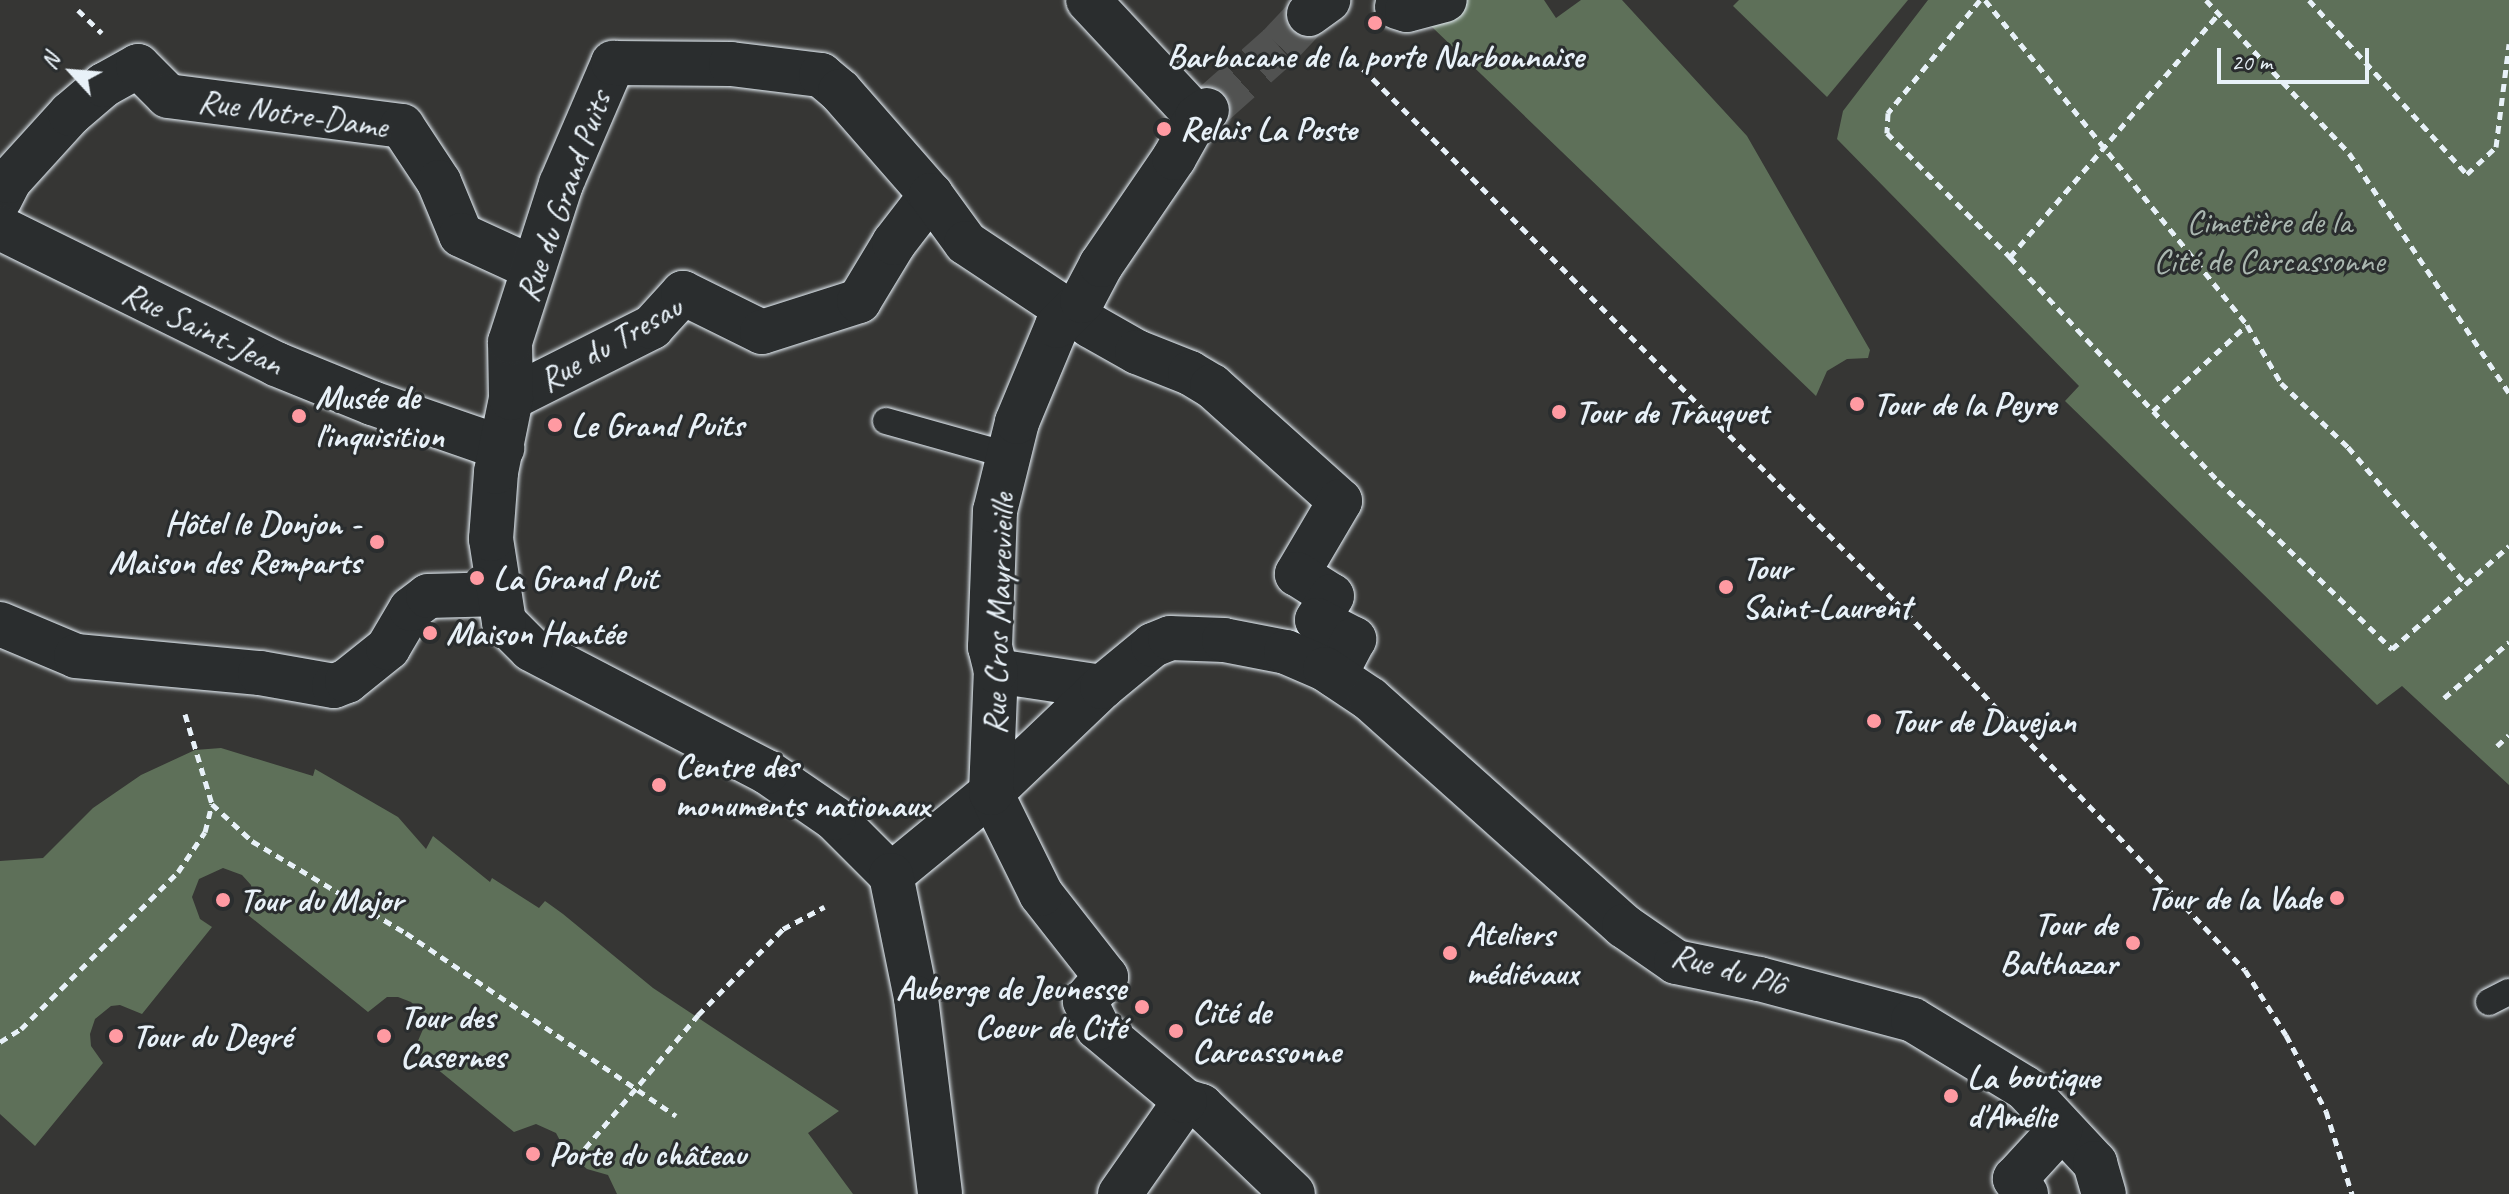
<!DOCTYPE html>
<html>
<head>
<meta charset="utf-8">
<style>
  body { margin:0 }
  #map { position:relative; width:2509px; height:1194px; overflow:hidden; background:#363634; font-family:Caveat,sans-serif }
  div>[style] { position:absolute }
  .green>* { inset:0; background:#5e7059 }
  .street-tunnel>* { height:44px; margin-top:-22px; transform-origin:0; background:repeating-linear-gradient(90deg,#515251 0 44px,transparent 0 66px) }
  .path>* { height:5px; margin-top:-2.5px; transform-origin:0; background:repeating-linear-gradient(90deg,#e8f1f8 0 8px,transparent 0 14px) }
  .roads { filter:drop-shadow(0 0 2px #e8f1f8) drop-shadow(0 0 2px #e8f1f8) }
  .lane>* { height:26px; margin:-13px; padding:0 13px; transform-origin:13px; border-radius:13px; background:#2a2d2e }
  .street>* { height:44px; margin:-22px; padding:0 22px; transform-origin:22px; border-radius:22px; background:#2a2d2e }
  .path-bridge>* { height:5px; margin-top:-2.5px; transform-origin:0; background:repeating-linear-gradient(90deg,#e8f1f8 0 8px,transparent 0 14px) }
  .dots>* { width:22px; height:22px; translate:-50% -50%; box-sizing:border-box; border:4px solid #2a2d2e; border-radius:50% }
  span { translate:-50% -50%; white-space:nowrap; text-align:center; line-height:1.15; -webkit-text-stroke:6px #2a2d2e; paint-order:stroke }
  .poi-label { font-size:34px; color:#e8f1f8; font-weight:700 }
  .left { translate:0 -50%; text-align:left }
  .right { translate:-100% -50%; text-align:right }
  .street-label { font-size:34px; color:#e8f1f8 }
  .park-label { font-size:34px; color:#aab7b0 }
  .north { position:absolute; left:32px; top:32px; width:80px; height:80px; -webkit-text-stroke:6px #2a2d2e; paint-order:stroke; rotate:296deg; font-size:22px; font-weight:700; line-height:32px; text-align:center; color:#e8f1f8 }
  .north::after { content:''; display:block; margin:auto; width:28px; height:36px; background:#e8f1f8; clip-path:polygon(50% 0,100% 100%,50% 72%,0 100%) }
  .scale { position:absolute; left:2217px; top:48px; width:152px; height:36px; box-sizing:border-box; border:4px solid #e8f1f8; border-top:0; padding-left:10px; font-size:24px; line-height:28px; white-space:nowrap; color:#e8f1f8; -webkit-text-stroke:6px #2a2d2e; paint-order:stroke }
</style>
</head>
<body>
<div id="map">
  <div class="green">
    <i style="clip-path:polygon(1401px 0,1544px 0,1556px 18px,1581px 0,1622px 0,1747px 136px,1870px 350px,1868px 358px,1847px 359px,1827px 371px,1816px 396px,1432px 27px,1408px 28px)"></i>
    <i style="clip-path:polygon(1739px 0,1908px 0,1827px 97px,1733px 6px)"></i>
    <i style="clip-path:polygon(1928px 0,2509px 0,2509px 785px,2402px 686px,2377px 705px,2065px 401px,2079px 386px,1837px 139px,1843px 111px)"></i>
    <i style="clip-path:polygon(221px 748px,313px 776px,315px 769px,398px 817px,426px 849px,433px 836px,490px 882px,492px 878px,539px 908px,545px 901px,563px 914px,653px 988px,839px 1111px,808px 1133px,853px 1194px,617px 1194px,608px 1175px,587px 1169px,565px 1150px,556px 1133px,536px 1124px,514px 1132px,414px 1050px,424px 1027px,420px 1011px,411px 1002px,398px 997px,387px 997px,368px 1012px,248px 915px,254px 902px,251px 885px,242px 875px,223px 868px,199px 879px,192px 897px,200px 919px,212px 927px,142px 1014px,120px 1005px,111px 1006px,95px 1019px,90px 1034px,91px 1046px,103px 1063px,35px 1146px,0 1114px,0 861px,43px 858px,93px 808px,141px 775px,195px 750px)"></i>
  </div>
  <div class="street-tunnel">
    <i style="left:1207px;top:110px;width:96px;rotate:-41.6deg"></i>
    <i style="left:1279px;top:46px;width:44px;rotate:-46.8deg"></i>
  </div>
  <div class="path">
    <i style="left:1980px;top:0;width:146px;rotate:129.2deg"></i>
    <i style="left:1888px;top:113px;width:20px;rotate:93deg"></i>
    <i style="left:1887px;top:133px;width:175px;rotate:45.2deg"></i>
    <i style="left:2010px;top:257px;width:306px;rotate:47.1deg"></i>
    <i style="left:2218px;top:481px;width:242px;rotate:44deg"></i>
    <i style="left:2392px;top:649px;width:156px;rotate:-41.4deg"></i>
    <i style="left:1985px;top:0;width:417px;rotate:51.1deg"></i>
    <i style="left:2247px;top:325px;width:67px;rotate:59.6deg"></i>
    <i style="left:2281px;top:383px;width:93px;rotate:43.7deg"></i>
    <i style="left:2348px;top:447px;width:181px;rotate:49.3deg"></i>
    <i style="left:2206px;top:0;width:209px;rotate:46.9deg"></i>
    <i style="left:2349px;top:153px;width:288px;rotate:56.3deg"></i>
    <i style="left:2309px;top:0;width:235px;rotate:47.8deg"></i>
    <i style="left:2467px;top:174px;width:40px;rotate:-43deg"></i>
    <i style="left:2496px;top:147px;width:104px;rotate:-82.8deg"></i>
    <i style="left:78px;top:10px;width:33px;rotate:44deg"></i>
    <i style="left:1343px;top:49px;width:782px;rotate:45deg"></i>
    <i style="left:1896px;top:602px;width:507px;rotate:46.52deg"></i>
    <i style="left:2245px;top:970px;width:77px;rotate:57.8deg"></i>
    <i style="left:2286px;top:1035px;width:86px;rotate:62.2deg"></i>
    <i style="left:2326px;top:1111px;width:87px;rotate:72.6deg"></i>
    <i style="left:2010px;top:257px;width:320px;rotate:-49.4deg"></i>
    <i style="left:2153px;top:411px;width:127px;rotate:-42.5deg"></i>
    <i style="left:2444px;top:698px;width:86px;rotate:-40.7deg"></i>
    <i style="left:185px;top:714px;width:94px;rotate:73.3deg"></i>
    <i style="left:212px;top:804px;width:54px;rotate:42.8deg"></i>
    <i style="left:252px;top:841px;width:179px;rotate:30.9deg"></i>
    <i style="left:406px;top:933px;width:326px;rotate:34.1deg"></i>
    <i style="left:2497px;top:746px;width:16px;rotate:-43deg"></i>
    <i style="left:698px;top:1015px;width:121px;rotate:-45.3deg"></i>
    <i style="left:783px;top:929px;width:47px;rotate:-28.2deg"></i>
    <i style="left:0;top:1042px;width:25px;rotate:-32deg"></i>
    <i style="left:21px;top:1029px;width:222px;rotate:-45deg"></i>
    <i style="left:178px;top:872px;width:48px;rotate:-56deg"></i>
    <i style="left:205px;top:832px;width:29px;rotate:-76deg"></i>
  </div>
  <div class="roads">
    <div class="lane">
      <i style="left:886px;top:421px;width:127px;rotate:15.6deg"></i>
      <i style="left:2489px;top:1002px;width:22px;rotate:-27deg"></i>
    </div>
    <div class="street">
      <i style="left:1088px;top:0;width:160px;rotate:47deg"></i>
      <i style="left:1397px;top:7px;width:10px;rotate:17deg"></i>
      <i style="left:1407px;top:10px;width:39px;rotate:-15deg"></i>
      <i style="left:1309px;top:14px;width:24px;rotate:-36deg"></i>
      <i style="left:0;top:199px;width:20px;rotate:-63deg"></i>
      <i style="left:9px;top:181px;width:91px;rotate:-47.7deg"></i>
      <i style="left:70px;top:114px;width:45px;rotate:-40.5deg"></i>
      <i style="left:104px;top:85px;width:39px;rotate:-29deg"></i>
      <i style="left:138px;top:66px;width:42px;rotate:45deg"></i>
      <i style="left:168px;top:96px;width:236px;rotate:7.3deg"></i>
      <i style="left:402px;top:126px;width:67px;rotate:56.5deg"></i>
      <i style="left:439px;top:182px;width:57px;rotate:67.5deg"></i>
      <i style="left:461px;top:235px;width:79px;rotate:24.6deg"></i>
      <i style="left:0;top:228px;width:308px;rotate:26.2deg"></i>
      <i style="left:276px;top:364px;width:104px;rotate:22.1deg"></i>
      <i style="left:372px;top:403px;width:138px;rotate:19.1deg"></i>
      <i style="left:511px;top:398px;width:158px;rotate:-26.7deg"></i>
      <i style="left:652px;top:327px;width:46px;rotate:-47.6deg"></i>
      <i style="left:683px;top:293px;width:88px;rotate:26.3deg"></i>
      <i style="left:762px;top:332px;width:102px;rotate:-17.7deg"></i>
      <i style="left:859px;top:301px;width:68px;rotate:-58.9deg"></i>
      <i style="left:894px;top:243px;width:61px;rotate:-52.4deg"></i>
      <i style="left:0;top:624px;width:82px;rotate:22.8deg"></i>
      <i style="left:76px;top:656px;width:185px;rotate:5.3deg"></i>
      <i style="left:260px;top:673px;width:75px;rotate:10deg"></i>
      <i style="left:334px;top:686px;width:14px;rotate:-21deg"></i>
      <i style="left:347px;top:681px;width:53px;rotate:-38.8deg"></i>
      <i style="left:388px;top:648px;width:45px;rotate:-59.5deg"></i>
      <i style="left:411px;top:609px;width:21px;rotate:-37deg"></i>
      <i style="left:428px;top:596px;width:70px;rotate:-1.6deg"></i>
      <i style="left:996px;top:671px;width:107px;rotate:8.6deg"></i>
      <i style="left:891px;top:875px;width:81px;rotate:-135deg"></i>
      <i style="left:834px;top:818px;width:81px;rotate:-145.5deg"></i>
      <i style="left:767px;top:772px;width:266px;rotate:-152.5deg"></i>
      <i style="left:531px;top:649px;width:38px;rotate:-135deg"></i>
      <i style="left:504px;top:622px;width:84px;rotate:-98.9deg"></i>
      <i style="left:491px;top:539px;width:67px;rotate:-85.7deg"></i>
      <i style="left:496px;top:472px;width:76px;rotate:-78.5deg"></i>
      <i style="left:511px;top:398px;width:56px;rotate:-91deg"></i>
      <i style="left:510px;top:342px;width:166px;rotate:-72.1deg"></i>
      <i style="left:561px;top:184px;width:132px;rotate:-66.7deg"></i>
      <i style="left:613px;top:63px;width:118px;rotate:0.5deg"></i>
      <i style="left:731px;top:64px;width:91px;rotate:7deg"></i>
      <i style="left:821px;top:75px;width:25px;rotate:40deg"></i>
      <i style="left:840px;top:91px;width:138px;rotate:48.8deg"></i>
      <i style="left:931px;top:195px;width:59px;rotate:53.9deg"></i>
      <i style="left:966px;top:243px;width:150px;rotate:33.6deg"></i>
      <i style="left:1091px;top:326px;width:53px;rotate:29.5deg"></i>
      <i style="left:1137px;top:352px;width:57px;rotate:21.6deg"></i>
      <i style="left:1190px;top:373px;width:26px;rotate:31deg"></i>
      <i style="left:1212px;top:386px;width:172px;rotate:41.9deg"></i>
      <i style="left:1340px;top:501px;width:85px;rotate:120.5deg"></i>
      <i style="left:1297px;top:574px;width:41px;rotate:32.2deg"></i>
      <i style="left:1332px;top:596px;width:28px;rotate:122deg"></i>
      <i style="left:1317px;top:620px;width:42px;rotate:27.2deg"></i>
      <i style="left:1354px;top:639px;width:41px;rotate:117.8deg"></i>
      <i style="left:891px;top:875px;width:129px;rotate:-39.4deg"></i>
      <i style="left:991px;top:793px;width:153px;rotate:-43.7deg"></i>
      <i style="left:1102px;top:687px;width:66px;rotate:-39.5deg"></i>
      <i style="left:1153px;top:645px;width:18px;rotate:-22deg"></i>
      <i style="left:1170px;top:638px;width:54px;rotate:2.1deg"></i>
      <i style="left:1224px;top:640px;width:63px;rotate:11deg"></i>
      <i style="left:1286px;top:652px;width:43px;rotate:23.6deg"></i>
      <i style="left:1325px;top:669px;width:54px;rotate:33.7deg"></i>
      <i style="left:1370px;top:699px;width:341px;rotate:41.8deg"></i>
      <i style="left:1624px;top:926px;width:63px;rotate:34.7deg"></i>
      <i style="left:1676px;top:962px;width:85px;rotate:11.6deg"></i>
      <i style="left:1759px;top:979px;width:159px;rotate:14.9deg"></i>
      <i style="left:1913px;top:1020px;width:131px;rotate:31.3deg"></i>
      <i style="left:2025px;top:1088px;width:103px;rotate:47deg"></i>
      <i style="left:2095px;top:1163px;width:32px;rotate:74deg"></i>
      <i style="left:891px;top:875px;width:126px;rotate:78.5deg"></i>
      <i style="left:916px;top:998px;width:197px;rotate:83deg"></i>
      <i style="left:1185px;top:1101px;width:17px;rotate:17deg"></i>
      <i style="left:1201px;top:1106px;width:127px;rotate:43.7deg"></i>
      <i style="left:1120px;top:1194px;width:113px;rotate:-55deg"></i>
      <i style="left:1185px;top:1101px;width:114px;rotate:-140deg"></i>
      <i style="left:1098px;top:1028px;width:30px;rotate:-116deg"></i>
      <i style="left:1085px;top:1001px;width:32px;rotate:-49deg"></i>
      <i style="left:1106px;top:977px;width:105px;rotate:-128.1deg"></i>
      <i style="left:1041px;top:894px;width:113px;rotate:-116.3deg"></i>
      <i style="left:991px;top:793px;width:122px;rotate:-87.7deg"></i>
      <i style="left:996px;top:671px;width:25px;rotate:-104deg"></i>
      <i style="left:990px;top:647px;width:136px;rotate:-87.9deg"></i>
      <i style="left:995px;top:511px;width:92px;rotate:-76.1deg"></i>
      <i style="left:1017px;top:422px;width:104px;rotate:-67.4deg"></i>
      <i style="left:1057px;top:326px;width:35px;rotate:-45deg"></i>
      <i style="left:1082px;top:301px;width:41px;rotate:-62.2deg"></i>
      <i style="left:1101px;top:265px;width:130px;rotate:-55.7deg"></i>
      <i style="left:1174px;top:158px;width:47px;rotate:-60.7deg"></i>
      <i style="left:1197px;top:117px;width:12px;rotate:-35deg"></i>
      <i style="left:2026px;top:1194px;width:19px;rotate:-126deg"></i>
      <i style="left:2015px;top:1179px;width:67px;rotate:-47.4deg"></i>
    </div>
  </div>
  <div class="path-bridge">
    <i style="left:576px;top:1159px;width:189px;rotate:-49.7deg"></i>
  </div>
  <div class="dots">
    <i style="left:1375px;top:23px;background:#ff9aa2"></i>
    <i style="left:1164px;top:129px;background:#ff9aa2"></i>
    <i style="left:1857px;top:404px;background:#ff9aa2"></i>
    <i style="left:1559px;top:412px;background:#ff9aa2"></i>
    <i style="left:299px;top:416px;background:#ff9aa2"></i>
    <i style="left:555px;top:425px;background:#ff9aa2"></i>
    <i style="left:377px;top:542px;background:#ff9aa2"></i>
    <i style="left:477px;top:578px;background:#ff9aa2"></i>
    <i style="left:1726px;top:587px;background:#ff9aa2"></i>
    <i style="left:430px;top:633px;background:#ff9aa2"></i>
    <i style="left:1874px;top:721px;background:#ff9aa2"></i>
    <i style="left:659px;top:785px;background:#ff9aa2"></i>
    <i style="left:2337px;top:898px;background:#ff9aa2"></i>
    <i style="left:223px;top:900px;background:#ff9aa2"></i>
    <i style="left:2133px;top:943px;background:#ff9aa2"></i>
    <i style="left:1450px;top:953px;background:#ff9aa2"></i>
    <i style="left:1142px;top:1007px;background:#ff9aa2"></i>
    <i style="left:1176px;top:1031px;background:#ff9aa2"></i>
    <i style="left:116px;top:1036px;background:#ff9aa2"></i>
    <i style="left:384px;top:1036px;background:#ff9aa2"></i>
    <i style="left:1951px;top:1096px;background:#ff9aa2"></i>
    <i style="left:533px;top:1154px;background:#ff9aa2"></i>
  </div>
  <div class="poi-label">
    <span style="left:1375px;top:56px">Barbacane de la porte Narbonnaise</span>
    <span class="left" style="left:1180px;top:129px">Relais La Poste</span>
    <span class="left" style="left:315px;top:416px">Musée de<br>l'inquisition</span>
    <span class="left" style="left:1873px;top:404px">Tour de la Peyre</span>
    <span class="left" style="left:1575px;top:412px">Tour de Trauquet</span>
    <span class="left" style="left:571px;top:425px">Le Grand Puits</span>
    <span class="right" style="left:361px;top:542px">Hôtel le Donjon -<br>Maison des Remparts</span>
    <span class="left" style="left:1742px;top:587px">Tour<br>Saint-Laurent</span>
    <span class="left" style="left:493px;top:578px">La Grand Puit</span>
    <span class="left" style="left:446px;top:633px">Maison Hantée</span>
    <span class="left" style="left:1890px;top:721px">Tour de Davejan</span>
    <span class="left" style="left:675px;top:785px">Centre des<br>monuments nationaux</span>
    <span class="right" style="left:2321px;top:898px">Tour de la Vade</span>
    <span class="left" style="left:239px;top:900px">Tour du Major</span>
    <span class="right" style="left:2117px;top:943px">Tour de<br>Balthazar</span>
    <span class="left" style="left:1466px;top:953px">Ateliers<br>médiévaux</span>
    <span class="right" style="left:1126px;top:1007px">Auberge de Jeunesse<br>Coeur de Cité</span>
    <span class="left" style="left:1192px;top:1031px">Cité de<br>Carcassonne</span>
    <span class="left" style="left:400px;top:1036px">Tour des<br>Casernes</span>
    <span class="left" style="left:132px;top:1036px">Tour du Degré</span>
    <span class="left" style="left:1967px;top:1096px">La boutique<br>d'Amélie</span>
    <span class="left" style="left:549px;top:1154px">Porte du château</span>
  </div>
  <div class="street-label">
    <span style="left:293px;top:113px;rotate:8deg">Rue Notre-Dame</span>
    <span style="left:563px;top:196px;rotate:-70deg">Rue du Grand Puits</span>
    <span style="left:203px;top:328px;rotate:26deg">Rue Saint-Jean</span>
    <span style="left:610px;top:343px;rotate:-30deg">Rue du Tresau</span>
    <span style="left:998px;top:614px;rotate:-88deg">Rue Cros Mayrevieille</span>
    <span style="left:1729px;top:969px;rotate:16deg">Rue du Plô</span>
  </div>
  <div class="park-label">
    <span style="left:2269px;top:241px">Cimetière de la<br>Cité de Carcassonne</span>
  </div>
  <div class="north">N</div>
  <div class="scale">20 m</div>
</div>
</body>
</html>
